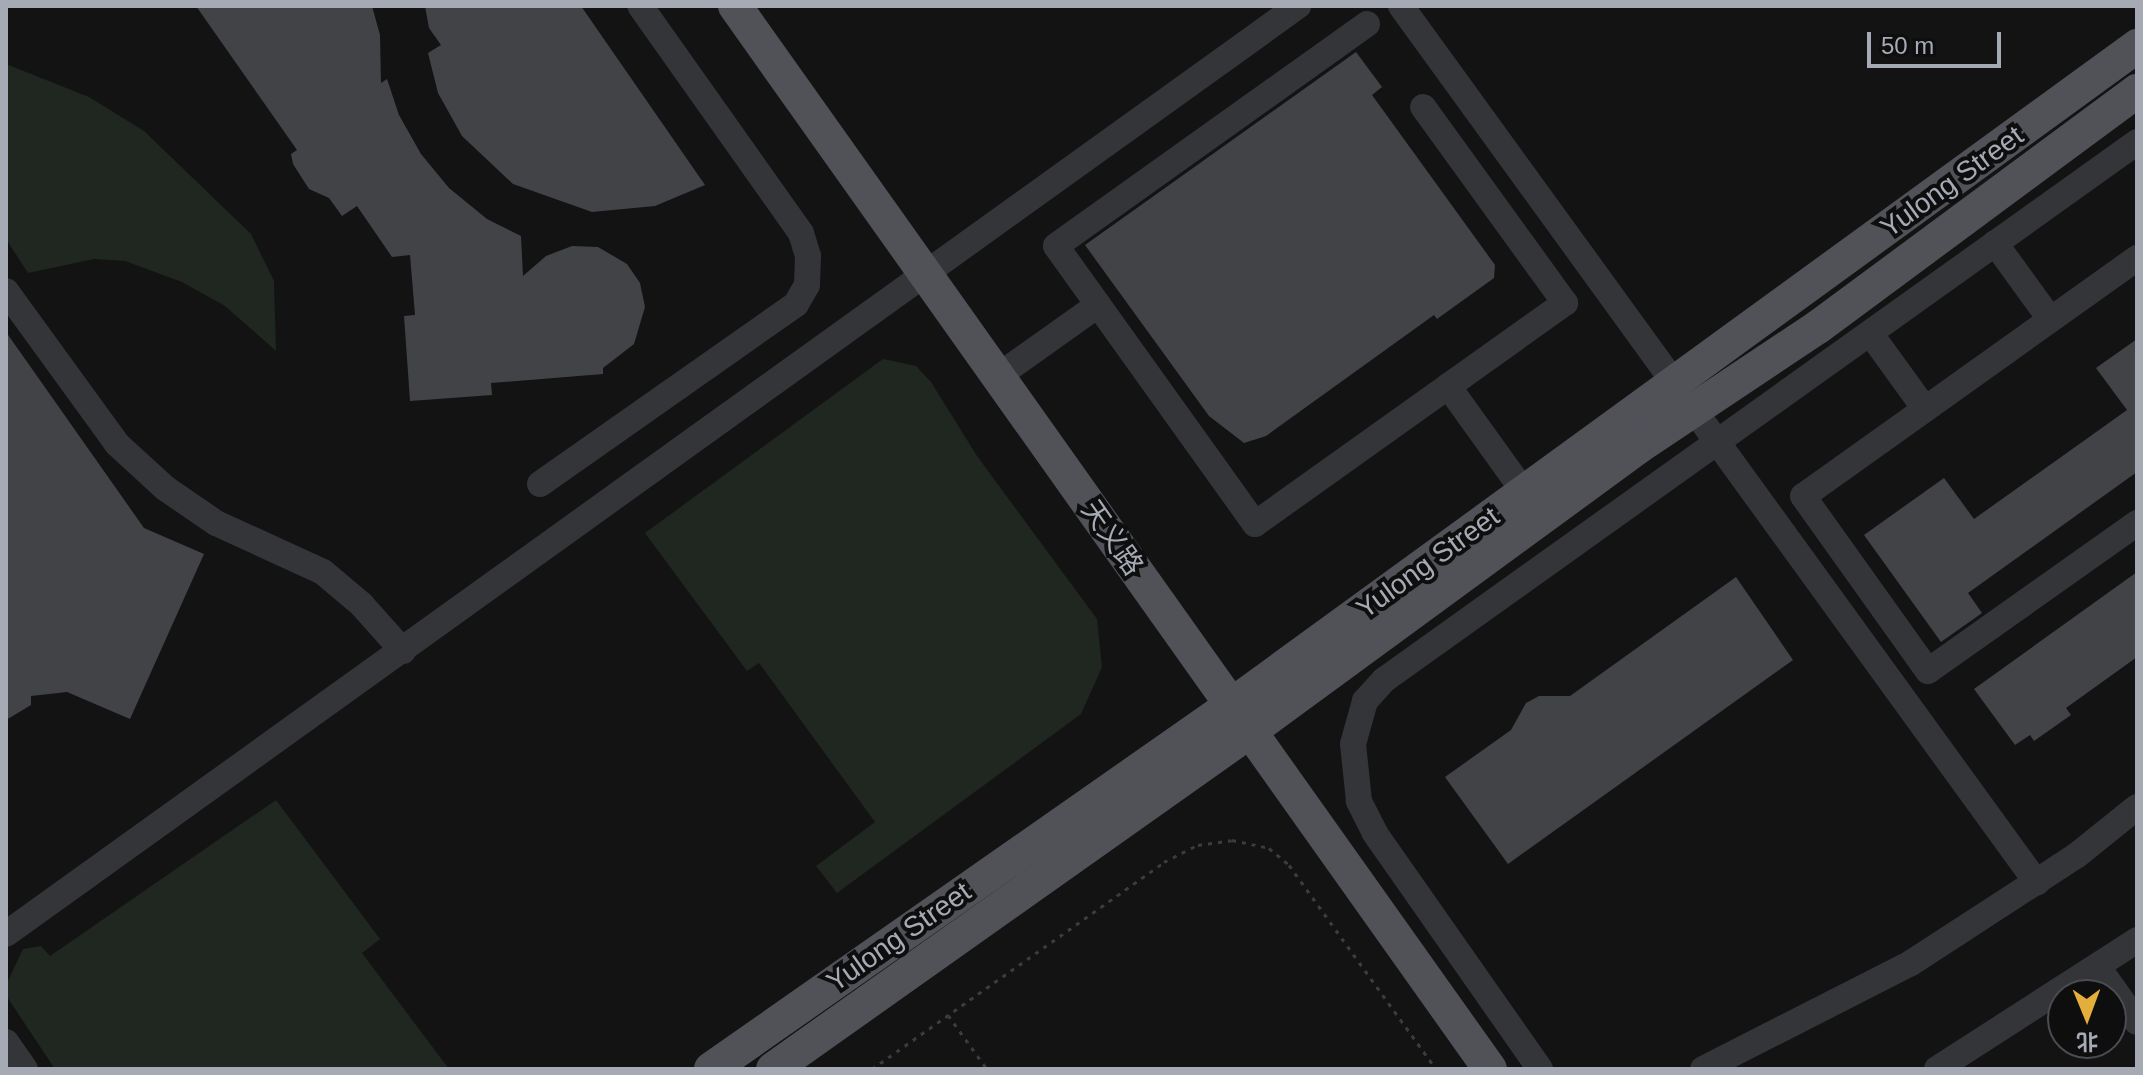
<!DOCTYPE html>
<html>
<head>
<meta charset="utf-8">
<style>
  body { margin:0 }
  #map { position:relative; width:2143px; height:1075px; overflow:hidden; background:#131314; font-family:Arial,"Noto Sans SC",sans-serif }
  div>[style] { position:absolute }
  .green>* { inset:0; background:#1f2720 }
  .building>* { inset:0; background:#424347 }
  .path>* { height:3px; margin-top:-1.5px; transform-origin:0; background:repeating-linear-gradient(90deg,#3a3c40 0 4px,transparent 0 10px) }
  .minor>* { height:26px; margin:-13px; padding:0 13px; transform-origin:13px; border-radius:13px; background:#343539 }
  .major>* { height:34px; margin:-17px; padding:0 17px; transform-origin:17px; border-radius:17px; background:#505258 }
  span { translate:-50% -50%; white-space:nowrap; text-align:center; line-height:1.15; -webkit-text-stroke:8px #0e0e0f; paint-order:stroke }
  .street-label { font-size:28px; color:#a5aab4 }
  .frame { position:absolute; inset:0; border:8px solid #a5aab4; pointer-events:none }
  .north { position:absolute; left:2047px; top:979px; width:80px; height:80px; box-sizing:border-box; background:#0e0e0f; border:2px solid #4a4c51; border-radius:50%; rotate:179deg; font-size:22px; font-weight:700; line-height:32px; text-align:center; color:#a5aab4 }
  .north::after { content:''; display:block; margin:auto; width:28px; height:36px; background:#e4ae3c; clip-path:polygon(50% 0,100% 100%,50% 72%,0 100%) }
  .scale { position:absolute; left:1867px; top:32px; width:134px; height:36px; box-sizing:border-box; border:4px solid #a5aab4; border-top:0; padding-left:10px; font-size:24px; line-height:28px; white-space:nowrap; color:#a5aab4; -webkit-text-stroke:6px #0e0e0f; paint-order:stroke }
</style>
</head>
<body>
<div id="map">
  <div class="green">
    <i style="clip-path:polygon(6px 64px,89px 97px,144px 131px,251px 234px,274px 281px,276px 351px,225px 306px,182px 282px,125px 261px,94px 259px,28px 273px,6px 239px)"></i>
    <i style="clip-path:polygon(883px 359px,916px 366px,931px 382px,977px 456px,1097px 619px,1102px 667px,1081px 714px,837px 893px,816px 866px,875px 822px,759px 663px,747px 671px,645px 533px)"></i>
    <i style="clip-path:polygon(276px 800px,380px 939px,362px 953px,449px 1069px,55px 1069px,7px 997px,6px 985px,23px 949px,41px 946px,50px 956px)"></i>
  </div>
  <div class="building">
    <i style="clip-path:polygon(196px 6px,372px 6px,380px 35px,381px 83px,387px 79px,399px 115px,421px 154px,449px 188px,487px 219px,521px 236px,523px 276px,546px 256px,572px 246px,598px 247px,627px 264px,640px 283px,645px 307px,634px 344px,603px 368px,603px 374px,491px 383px,492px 395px,410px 401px,404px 316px,415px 315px,410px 255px,392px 257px,357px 206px,342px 216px,329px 198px,309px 189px,293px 164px,291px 154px,297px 150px)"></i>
    <i style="clip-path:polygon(425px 6px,581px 6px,705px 185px,655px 206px,592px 212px,513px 184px,462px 136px,438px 93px,428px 53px,441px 45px,429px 28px)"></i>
    <i style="clip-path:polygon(1356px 52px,1382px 87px,1372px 95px,1495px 265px,1494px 278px,1437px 319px,1434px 315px,1266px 436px,1244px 443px,1209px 416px,1085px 245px)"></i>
    <i style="clip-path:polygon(6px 332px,144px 528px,204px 554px,130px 719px,67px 692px,31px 696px,31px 705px,6px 720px)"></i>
    <i style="clip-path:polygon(2137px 339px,2137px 472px,1968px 593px,1982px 613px,1941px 642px,1864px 535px,1944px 478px,1974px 519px,2127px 410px,2096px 368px)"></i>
    <i style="clip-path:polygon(2137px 572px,2137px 657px,2066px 708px,2071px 715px,2034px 741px,2030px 735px,2015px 745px,1974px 689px)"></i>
    <i style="clip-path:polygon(1736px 577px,1793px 660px,1508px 864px,1445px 777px,1511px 730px,1526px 703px,1539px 696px,1570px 696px)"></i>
  </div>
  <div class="path">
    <i style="left:948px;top:1015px;width:67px;rotate:54.2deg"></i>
    <i style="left:872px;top:1069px;width:358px;rotate:-35.3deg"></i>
    <i style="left:1164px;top:862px;width:38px;rotate:-27deg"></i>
    <i style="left:1198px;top:845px;width:34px;rotate:-8deg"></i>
    <i style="left:1232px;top:840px;width:38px;rotate:12deg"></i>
    <i style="left:1269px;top:848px;width:26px;rotate:40deg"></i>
    <i style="left:1289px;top:865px;width:251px;rotate:54.2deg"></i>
  </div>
  <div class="minor">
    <i style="left:1401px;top:6px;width:1083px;rotate:54.05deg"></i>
    <i style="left:1367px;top:24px;width:382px;rotate:144.5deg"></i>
    <i style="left:1056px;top:246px;width:342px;rotate:54.4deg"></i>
    <i style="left:1255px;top:524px;width:381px;rotate:-35.5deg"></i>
    <i style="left:1565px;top:303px;width:242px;rotate:-125.9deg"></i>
    <i style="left:1995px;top:243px;width:94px;rotate:54.1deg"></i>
    <i style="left:2137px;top:258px;width:410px;rotate:144.5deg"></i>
    <i style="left:1803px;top:496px;width:215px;rotate:54.5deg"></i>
    <i style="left:1928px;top:671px;width:256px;rotate:-35.3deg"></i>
    <i style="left:6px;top:291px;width:189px;rotate:54deg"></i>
    <i style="left:117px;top:444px;width:65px;rotate:42.5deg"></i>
    <i style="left:165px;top:488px;width:62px;rotate:34.5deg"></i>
    <i style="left:216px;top:523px;width:118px;rotate:24.6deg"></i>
    <i style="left:323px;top:572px;width:50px;rotate:40.1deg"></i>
    <i style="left:361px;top:604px;width:63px;rotate:48.2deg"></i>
    <i style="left:1870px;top:333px;width:94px;rotate:54.1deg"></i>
    <i style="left:998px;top:376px;width:123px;rotate:-35.4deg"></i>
    <i style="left:1448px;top:386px;width:132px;rotate:54.3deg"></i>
    <i style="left:540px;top:484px;width:313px;rotate:-35.1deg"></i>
    <i style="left:796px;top:304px;width:22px;rotate:-60deg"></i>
    <i style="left:807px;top:285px;width:29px;rotate:-88deg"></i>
    <i style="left:808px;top:256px;width:24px;rotate:-107deg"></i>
    <i style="left:801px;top:233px;width:278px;rotate:-125.3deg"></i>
    <i style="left:6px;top:934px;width:1591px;rotate:-35.69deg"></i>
    <i style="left:2098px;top:967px;width:67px;rotate:54.7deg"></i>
    <i style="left:6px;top:1042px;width:33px;rotate:55deg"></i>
    <i style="left:1540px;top:1069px;width:288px;rotate:-125deg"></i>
    <i style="left:1375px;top:833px;width:36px;rotate:-117deg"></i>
    <i style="left:1359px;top:801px;width:57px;rotate:-96deg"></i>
    <i style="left:1353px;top:744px;width:45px;rotate:-74.4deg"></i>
    <i style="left:1365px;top:701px;width:28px;rotate:-48deg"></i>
    <i style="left:1384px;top:680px;width:925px;rotate:-35.54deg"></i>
    <i style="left:1703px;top:1069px;width:233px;rotate:-27deg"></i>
    <i style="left:1911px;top:963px;width:197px;rotate:-33deg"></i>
    <i style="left:2076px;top:856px;width:78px;rotate:-38.8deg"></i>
    <i style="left:1937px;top:1069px;width:238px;rotate:-32.8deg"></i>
  </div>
  <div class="major">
    <i style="left:735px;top:6px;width:1304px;rotate:54.62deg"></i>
    <i style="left:711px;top:1069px;width:633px;rotate:-34.97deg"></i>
    <i style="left:1230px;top:706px;width:1122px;rotate:-36.04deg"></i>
    <i style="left:773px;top:1069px;width:583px;rotate:-35.3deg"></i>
    <i style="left:1249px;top:732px;width:482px;rotate:-36.2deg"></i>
    <i style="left:1638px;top:447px;width:216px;rotate:-33.7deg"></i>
    <i style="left:1818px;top:327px;width:397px;rotate:-36.5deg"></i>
  </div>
  <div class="street-label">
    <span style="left:1952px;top:182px;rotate:-36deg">Yulong Street</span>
    <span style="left:1112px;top:538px;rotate:55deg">天义路</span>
    <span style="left:1428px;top:563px;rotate:-36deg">Yulong Street</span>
    <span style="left:899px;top:937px;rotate:-35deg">Yulong Street</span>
  </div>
  <div class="frame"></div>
  <div class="north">北</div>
  <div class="scale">50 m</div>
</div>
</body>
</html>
